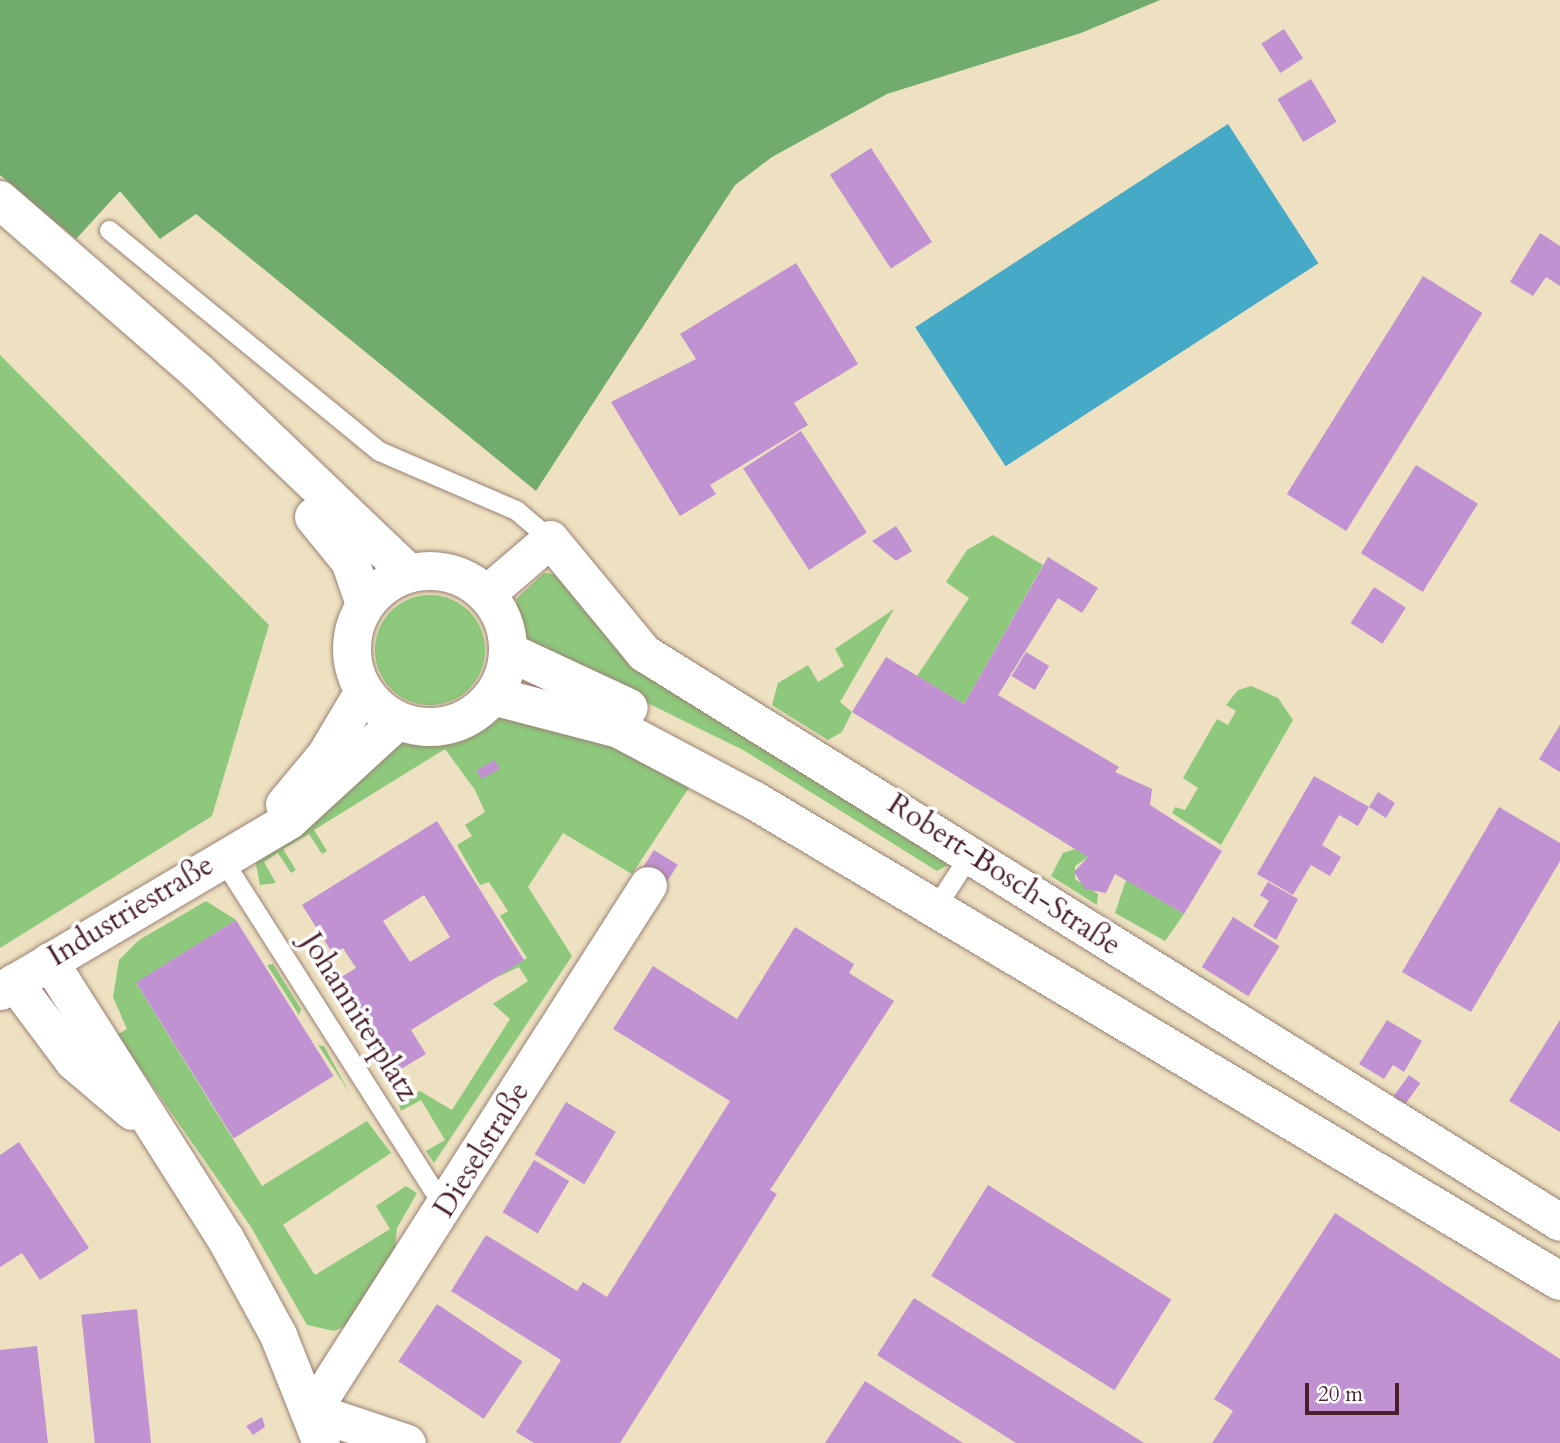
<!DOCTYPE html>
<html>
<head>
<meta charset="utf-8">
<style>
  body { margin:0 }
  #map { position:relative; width:1560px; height:1443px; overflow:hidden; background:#ede1c1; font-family:Cardo,serif }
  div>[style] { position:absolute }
  .green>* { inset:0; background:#8dc87c }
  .round { border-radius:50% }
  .forest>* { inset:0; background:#72ac6c }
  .water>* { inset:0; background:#46a9c5; transform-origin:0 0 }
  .building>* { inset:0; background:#c092d2; transform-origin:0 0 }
  .roads { filter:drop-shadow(0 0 2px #9c8076) drop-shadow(0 0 2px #9c8076) }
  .lane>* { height:19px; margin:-9.5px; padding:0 9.5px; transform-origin:9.5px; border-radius:9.5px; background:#fff }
  .street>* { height:37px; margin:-18.5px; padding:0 18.5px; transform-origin:18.5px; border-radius:18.5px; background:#fff }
  .secondary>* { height:38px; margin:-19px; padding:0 19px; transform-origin:19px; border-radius:19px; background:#fff }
  .secondary>.ring { margin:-19px; padding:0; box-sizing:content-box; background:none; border:38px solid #fff; border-radius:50% }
  span { translate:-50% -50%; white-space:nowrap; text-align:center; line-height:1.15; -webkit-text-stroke:7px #fff; paint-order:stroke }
  .street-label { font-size:30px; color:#4a1f2b }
  .scale { position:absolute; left:1305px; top:1383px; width:94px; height:32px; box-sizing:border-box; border:4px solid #4a1f2b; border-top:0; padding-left:9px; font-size:21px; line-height:24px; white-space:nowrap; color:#4a1f2b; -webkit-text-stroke:5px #fff; paint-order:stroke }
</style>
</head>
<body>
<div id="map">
  <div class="green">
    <i style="clip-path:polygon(0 355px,269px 625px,212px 816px,0 948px)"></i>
    <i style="clip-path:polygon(993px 535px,1043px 565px,964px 704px,917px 676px,969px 598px,946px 582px,967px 550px)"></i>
    <i style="clip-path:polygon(544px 573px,563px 575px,953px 862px,937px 871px,745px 751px,526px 643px,516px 599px)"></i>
    <i class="round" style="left:375px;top:595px;width:110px;height:110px"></i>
    <i style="clip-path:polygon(894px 609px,840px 702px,852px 712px,842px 732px,828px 740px,772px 705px,778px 683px,808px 665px,818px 682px,844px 666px,835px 649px)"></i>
    <i style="clip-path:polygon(1251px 686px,1278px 698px,1293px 720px,1221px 845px,1172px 813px,1175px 807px,1185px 810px,1198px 788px,1183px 778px,1217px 719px,1228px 725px,1236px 711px,1226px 705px,1238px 690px)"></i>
    <i style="clip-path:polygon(532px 712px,694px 780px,632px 874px,563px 833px,528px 887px,572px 956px,434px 1163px,426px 1151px,445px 1140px,421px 1100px,401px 1111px,399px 1105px,420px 1091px,452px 1110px,510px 1019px,493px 1004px,528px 981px,519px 967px,493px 979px,527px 958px,500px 916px,508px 911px,489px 882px,480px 885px,457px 845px,472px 836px,465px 825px,485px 812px,475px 790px,445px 749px,314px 830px,327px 851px,322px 854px,309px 834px,283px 849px,296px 870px,291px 873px,278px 853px,264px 862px,276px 883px,260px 885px,255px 859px,394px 744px,450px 741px,506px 713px)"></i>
    <i style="clip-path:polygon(1075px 849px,1088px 857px,1075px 866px,1075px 879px,1098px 894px,1097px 905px,1051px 876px,1063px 853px)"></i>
    <i style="clip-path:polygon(1126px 880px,1184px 914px,1165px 941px,1115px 913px)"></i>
    <i style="clip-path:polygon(206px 901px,236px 920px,136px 983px,262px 1186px,367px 1121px,391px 1153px,283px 1225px,315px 1275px,390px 1229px,376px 1206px,406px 1186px,417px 1193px,397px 1228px,395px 1249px,345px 1326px,334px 1331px,307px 1325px,251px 1227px,117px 1035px,127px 1029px,113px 997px,119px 960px,139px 940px)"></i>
    <i style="clip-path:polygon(273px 964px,301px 1009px,299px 1015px,267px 965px)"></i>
    <i style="clip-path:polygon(318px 1045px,324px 1046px,350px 1094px,338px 1075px)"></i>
  </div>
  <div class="forest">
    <i style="clip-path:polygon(0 0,1160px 0,1081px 33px,887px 94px,772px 157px,735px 185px,536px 491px,196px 214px,160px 239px,120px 191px,76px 239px,0 175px)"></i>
  </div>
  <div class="water">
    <i style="left:1228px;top:124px;width:166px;height:373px;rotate:57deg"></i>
  </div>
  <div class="building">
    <i style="left:1284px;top:29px;width:35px;height:27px;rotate:57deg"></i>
    <i style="left:1311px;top:79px;width:50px;height:39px;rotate:59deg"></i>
    <i style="left:871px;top:148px;width:112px;height:49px;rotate:57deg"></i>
    <i style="clip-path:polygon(1540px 233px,1560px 246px,1560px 286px,1546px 277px,1533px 296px,1510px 282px)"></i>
    <i style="clip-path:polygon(796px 263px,858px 364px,794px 403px,808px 425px,710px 485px,716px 494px,680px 516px,611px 402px,696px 359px,680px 334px)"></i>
    <i style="left:1423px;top:276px;width:70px;height:257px;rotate:32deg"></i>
    <i style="left:801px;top:431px;width:121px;height:69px;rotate:57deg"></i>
    <i style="left:1416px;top:465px;width:73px;height:104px;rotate:32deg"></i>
    <i style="clip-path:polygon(896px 526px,912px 551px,896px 561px,872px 541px)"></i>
    <i style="clip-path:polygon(1048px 557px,1098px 588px,1082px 613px,1058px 598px,998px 695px,1119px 767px,1115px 772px,1152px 789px,1150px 805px,1222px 851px,1184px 914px,1115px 874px,1106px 893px,1085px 889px,1074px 872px,1088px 857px,852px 712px,886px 657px,964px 704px)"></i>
    <i style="left:1374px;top:587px;width:38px;height:43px;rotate:33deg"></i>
    <i style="left:1026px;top:652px;width:27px;height:28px;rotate:31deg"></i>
    <i style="clip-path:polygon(1560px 725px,1560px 772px,1539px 759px)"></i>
    <i style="left:495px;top:760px;width:10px;height:21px;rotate:61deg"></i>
    <i style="clip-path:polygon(1314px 776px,1369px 807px,1378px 792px,1395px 803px,1386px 818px,1369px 807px,1358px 826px,1339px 815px,1322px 845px,1341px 857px,1330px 876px,1311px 865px,1293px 895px,1257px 874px)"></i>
    <i style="clip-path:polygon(1499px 807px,1560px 843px,1560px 861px,1471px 1012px,1402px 972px)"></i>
    <i style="clip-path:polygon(evenodd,437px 821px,524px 960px,411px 1030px,426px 1054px,388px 1077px,330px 984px,356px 968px,343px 948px,333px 954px,302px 905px,437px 821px,424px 895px,450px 937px,410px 962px,383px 921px,424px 895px)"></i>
    <i style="left:654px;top:850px;width:28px;height:28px;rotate:32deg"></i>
    <i style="clip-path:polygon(1268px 882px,1298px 899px,1276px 940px,1253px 926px,1269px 901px,1260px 895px)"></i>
    <i style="left:1233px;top:917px;width:55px;height:59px;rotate:32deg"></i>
    <i style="left:236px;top:920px;width:184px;height:118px;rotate:58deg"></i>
    <i style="clip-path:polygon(795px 927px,854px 964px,849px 973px,894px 1001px,770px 1190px,777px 1194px,620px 1443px,534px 1443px,516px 1432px,561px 1360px,451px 1291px,486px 1235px,577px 1291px,583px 1282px,607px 1297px,730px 1101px,613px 1029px,653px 966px,737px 1019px)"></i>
    <i style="clip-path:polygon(1387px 1020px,1422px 1041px,1404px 1072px,1393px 1065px,1384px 1079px,1359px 1064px)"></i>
    <i style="clip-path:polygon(1560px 1020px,1560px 1132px,1509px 1101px)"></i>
    <i style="left:1409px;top:1075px;width:14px;height:26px;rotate:36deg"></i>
    <i style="left:566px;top:1102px;width:58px;height:61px;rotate:31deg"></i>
    <i style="clip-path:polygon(19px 1142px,89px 1248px,40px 1280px,22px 1253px,0 1267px,0 1155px)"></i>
    <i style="left:534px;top:1160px;width:41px;height:61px;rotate:31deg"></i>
    <i style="left:988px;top:1185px;width:216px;height:107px;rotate:32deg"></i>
    <i style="clip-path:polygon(1335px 1213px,1560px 1359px,1560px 1443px,1212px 1443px,1233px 1411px,1214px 1399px)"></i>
    <i style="clip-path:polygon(914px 1298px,1144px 1443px,1016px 1443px,877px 1355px)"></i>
    <i style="left:437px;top:1304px;width:103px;height:69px;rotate:34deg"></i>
    <i style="left:137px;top:1309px;width:135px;height:56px;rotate:84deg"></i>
    <i style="clip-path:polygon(37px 1346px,48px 1443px,0 1443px,0 1350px)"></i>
    <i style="clip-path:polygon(865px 1381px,963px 1443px,825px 1443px)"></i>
    <i style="clip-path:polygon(262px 1417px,265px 1427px,253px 1435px,246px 1426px)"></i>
  </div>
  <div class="roads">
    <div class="lane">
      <i style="left:109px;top:230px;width:349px;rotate:39.3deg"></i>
      <i style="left:379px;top:451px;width:149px;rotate:23.3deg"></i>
      <i style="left:516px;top:510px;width:45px;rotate:40.5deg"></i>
      <i style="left:221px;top:857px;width:417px;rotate:57.5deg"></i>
      <i style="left:937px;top:905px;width:64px;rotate:-57.1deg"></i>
    </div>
    <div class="street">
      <i style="left:486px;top:594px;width:84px;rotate:-40.7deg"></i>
      <i style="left:550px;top:539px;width:148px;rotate:50.5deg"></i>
      <i style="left:644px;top:653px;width:1078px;rotate:31.85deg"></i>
      <i style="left:284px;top:804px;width:64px;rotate:-50.1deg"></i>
      <i style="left:325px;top:755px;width:74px;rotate:-59.3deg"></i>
      <i style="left:49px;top:961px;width:328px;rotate:57.6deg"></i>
      <i style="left:225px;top:1238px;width:111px;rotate:61.3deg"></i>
      <i style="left:278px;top:1335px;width:116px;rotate:68.3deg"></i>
      <i style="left:14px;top:982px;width:99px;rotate:53.2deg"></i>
      <i style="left:73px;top:1061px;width:77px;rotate:40.3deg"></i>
      <i style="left:0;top:991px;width:336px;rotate:-30.6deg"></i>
      <i style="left:289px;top:820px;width:147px;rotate:-42.5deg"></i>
      <i style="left:312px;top:1411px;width:624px;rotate:-57.43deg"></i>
      <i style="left:312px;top:1411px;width:100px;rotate:18.6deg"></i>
    </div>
    <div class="secondary">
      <i style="left:0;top:200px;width:262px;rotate:41deg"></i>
      <i style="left:198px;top:372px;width:291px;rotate:43.7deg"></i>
      <i style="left:314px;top:517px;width:57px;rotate:50.7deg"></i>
      <i style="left:350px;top:561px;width:46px;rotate:70.8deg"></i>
      <i class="ring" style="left:352px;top:571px;width:118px;height:118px"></i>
      <i style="left:509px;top:652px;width:132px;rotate:25deg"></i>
      <i style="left:493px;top:696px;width:130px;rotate:14.7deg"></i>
      <i style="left:619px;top:729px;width:154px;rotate:27.9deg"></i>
      <i style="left:755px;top:801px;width:937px;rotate:30.81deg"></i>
    </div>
  </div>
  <div class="street-label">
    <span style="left:1004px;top:875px;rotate:33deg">Robert-Bosch-Straße</span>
    <span style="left:131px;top:911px;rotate:-31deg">Industriestraße</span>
    <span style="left:359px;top:1017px;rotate:58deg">Johanniterplatz</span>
    <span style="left:482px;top:1150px;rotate:-58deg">Dieselstraße</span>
  </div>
  <div class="scale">20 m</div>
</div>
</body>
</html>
